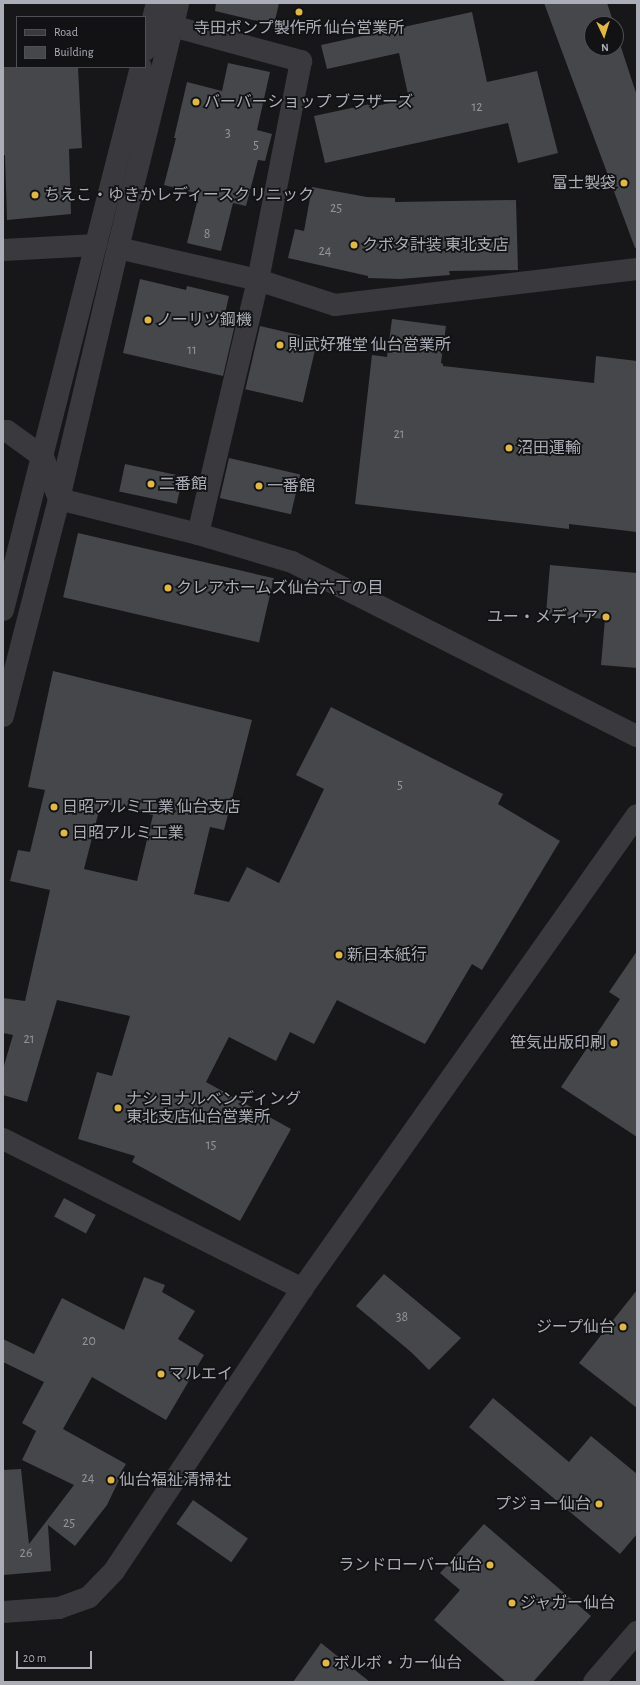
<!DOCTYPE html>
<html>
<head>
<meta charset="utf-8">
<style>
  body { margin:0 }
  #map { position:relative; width:640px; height:1685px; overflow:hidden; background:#171719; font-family:"Alegreya Sans","Noto Sans JP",sans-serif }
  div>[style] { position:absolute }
  .building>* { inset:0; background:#46474b; transform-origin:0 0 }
  .minor>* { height:22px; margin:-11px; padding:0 11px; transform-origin:11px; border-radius:11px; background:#39393e }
  .dots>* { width:11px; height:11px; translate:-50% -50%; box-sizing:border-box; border:2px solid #121214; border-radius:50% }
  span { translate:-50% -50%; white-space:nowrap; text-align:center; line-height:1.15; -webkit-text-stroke:3.5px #121214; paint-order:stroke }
  .number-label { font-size:14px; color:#92949c }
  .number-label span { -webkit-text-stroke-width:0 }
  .poi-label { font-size:16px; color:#abaeb7 }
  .left { translate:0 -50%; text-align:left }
  .right { translate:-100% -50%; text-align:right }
  .frame { position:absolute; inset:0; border:4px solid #abaeb7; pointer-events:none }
  .legend { position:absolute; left:16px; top:16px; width:130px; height:52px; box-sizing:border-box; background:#121214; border:1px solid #4f5055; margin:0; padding:5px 7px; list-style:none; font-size:12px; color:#abaeb7 }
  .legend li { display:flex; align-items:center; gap:8px; height:20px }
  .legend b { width:20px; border:1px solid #4f5055 }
  .north { position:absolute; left:584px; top:16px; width:40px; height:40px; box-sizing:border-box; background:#121214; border:1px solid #4f5055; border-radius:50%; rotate:176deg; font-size:11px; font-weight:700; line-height:16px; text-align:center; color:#abaeb7 }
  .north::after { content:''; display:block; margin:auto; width:14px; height:18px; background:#e1b847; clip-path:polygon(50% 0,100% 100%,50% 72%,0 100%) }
  .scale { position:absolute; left:16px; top:1651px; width:76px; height:18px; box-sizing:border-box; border:2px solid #abaeb7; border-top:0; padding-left:5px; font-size:12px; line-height:14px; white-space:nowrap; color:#abaeb7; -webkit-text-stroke:3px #121214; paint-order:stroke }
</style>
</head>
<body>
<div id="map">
  <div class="building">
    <i style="clip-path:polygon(216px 3px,279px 3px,274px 25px,215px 11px)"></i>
    <i style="clip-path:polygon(544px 3px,607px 3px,614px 24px,592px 24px,592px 48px,616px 48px,616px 32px,637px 96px,637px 247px,635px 248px)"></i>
    <i style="clip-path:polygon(472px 12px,487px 82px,537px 71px,558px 153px,518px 163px,508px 123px,325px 163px,314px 116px,370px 104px,371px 107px,409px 99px,399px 53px,327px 69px,321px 45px)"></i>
    <i style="clip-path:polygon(228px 63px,270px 72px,257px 130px,272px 134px,265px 161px,258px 160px,246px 206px,233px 203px,221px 251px,187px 243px,199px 194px,164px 185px,176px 138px,174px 138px,187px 82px,222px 91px)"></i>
    <i style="clip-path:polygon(3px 67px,78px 67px,82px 148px,69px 149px,71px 214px,7px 220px,5px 155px,3px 155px)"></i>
    <i style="clip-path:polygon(312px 187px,367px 197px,395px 198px,395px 202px,516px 200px,518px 270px,449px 271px,450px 275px,400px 279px,368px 278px,368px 276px,288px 258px,295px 229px,304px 231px)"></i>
    <i style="clip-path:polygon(140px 279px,186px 290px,187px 286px,229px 296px,224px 318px,236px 320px,223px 376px,123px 353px)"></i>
    <i style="clip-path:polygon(392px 319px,446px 326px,441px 363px,443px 364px,443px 366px,594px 383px,596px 356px,637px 361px,637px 532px,569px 524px,569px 529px,355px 504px,372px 355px,387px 357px)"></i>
    <i style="left:260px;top:326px;width:59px;height:65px;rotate:13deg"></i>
    <i style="left:229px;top:458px;width:73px;height:41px;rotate:13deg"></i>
    <i style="left:125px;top:464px;width:59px;height:28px;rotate:12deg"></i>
    <i style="left:78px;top:533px;width:201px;height:66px;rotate:13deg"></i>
    <i style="clip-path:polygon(550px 565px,637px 573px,637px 668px,601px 665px,605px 619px,546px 614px)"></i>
    <i style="clip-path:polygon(evenodd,53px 671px,252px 720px,224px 830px,210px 827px,194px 894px,229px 902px,247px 867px,279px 883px,324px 789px,296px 775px,331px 707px,503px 794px,498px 804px,560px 841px,482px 970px,472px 964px,425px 1044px,337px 1000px,314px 1044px,290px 1032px,276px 1061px,229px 1037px,206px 1082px,291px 1129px,240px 1221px,132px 1162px,135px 1156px,78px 1139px,97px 1072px,112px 1076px,130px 1016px,57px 1000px,27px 1102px,3px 1095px,3px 1069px,13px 1035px,3px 1033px,3px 998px,25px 1001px,50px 890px,10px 881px,18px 850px,30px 852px,45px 790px,28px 787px,53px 671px,101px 803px,153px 815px,137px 881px,84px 869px,101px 803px)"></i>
    <i style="clip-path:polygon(637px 951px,637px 1137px,561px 1087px,620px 999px,609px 992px)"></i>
    <i style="left:64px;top:1198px;width:36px;height:21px;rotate:28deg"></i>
    <i style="clip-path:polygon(384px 1274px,461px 1338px,429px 1370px,411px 1352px,356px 1306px)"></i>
    <i style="clip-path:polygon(144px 1277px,165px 1285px,162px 1292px,195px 1311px,178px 1339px,204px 1355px,166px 1420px,92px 1377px,63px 1429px,126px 1464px,117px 1479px,119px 1480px,107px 1505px,75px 1546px,48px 1525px,51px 1571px,3px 1575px,3px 1470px,21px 1469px,29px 1544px,74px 1485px,22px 1460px,36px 1431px,22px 1423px,44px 1382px,3px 1362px,3px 1339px,34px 1354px,62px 1298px,124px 1330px)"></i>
    <i style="clip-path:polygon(637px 1290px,637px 1408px,579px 1363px)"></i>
    <i style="clip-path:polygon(493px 1398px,569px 1462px,591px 1436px,637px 1474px,637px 1534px,620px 1554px,469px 1427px)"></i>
    <i style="left:193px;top:1500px;width:67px;height:29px;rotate:35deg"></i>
    <i style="clip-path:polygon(484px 1524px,591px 1616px,533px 1682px,506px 1682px,434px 1620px,460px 1590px,440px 1573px)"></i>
    <i style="clip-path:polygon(321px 1643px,370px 1682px,293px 1682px)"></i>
  </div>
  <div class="minor">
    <i style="left:172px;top:26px;width:134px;rotate:15.2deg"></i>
    <i style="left:301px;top:61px;width:223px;rotate:101.1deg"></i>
    <i style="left:258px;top:280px;width:261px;rotate:103.3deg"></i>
    <i style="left:145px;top:50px;width:49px;rotate:-75.7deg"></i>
    <i style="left:118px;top:248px;width:144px;rotate:12.9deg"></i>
    <i style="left:258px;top:280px;width:81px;rotate:18deg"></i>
    <i style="left:335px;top:305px;width:304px;rotate:-6.8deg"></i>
    <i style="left:3px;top:250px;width:93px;rotate:-3.1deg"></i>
    <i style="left:3px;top:431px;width:4px"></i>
    <i style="left:7px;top:431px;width:44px;rotate:35.8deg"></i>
    <i style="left:43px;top:457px;width:45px;rotate:69.1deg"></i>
    <i style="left:59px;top:499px;width:143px;rotate:14.1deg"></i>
    <i style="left:198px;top:534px;width:98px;rotate:16.6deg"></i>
    <i style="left:292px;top:562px;width:386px;rotate:26.8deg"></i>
    <i style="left:3px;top:610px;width:560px;rotate:-75.74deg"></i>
    <i style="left:3px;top:716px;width:224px;rotate:-75.5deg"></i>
    <i style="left:59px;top:499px;width:258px;rotate:-76.8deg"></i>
    <i style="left:118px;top:248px;width:252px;rotate:-76.2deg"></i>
    <i style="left:3px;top:1139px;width:335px;rotate:26.6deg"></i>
    <i style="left:3px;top:1612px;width:56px;rotate:-4.1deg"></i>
    <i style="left:59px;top:1608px;width:32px;rotate:-20deg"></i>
    <i style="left:89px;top:1597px;width:36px;rotate:-46deg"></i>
    <i style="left:114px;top:1571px;width:339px;rotate:-56.3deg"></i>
    <i style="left:302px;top:1289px;width:580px;rotate:-54.75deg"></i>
    <i style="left:594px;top:1682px;width:66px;rotate:-49.3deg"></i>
  </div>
  <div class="dots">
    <i style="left:299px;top:12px;background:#e1b847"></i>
    <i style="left:196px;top:102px;background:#e1b847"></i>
    <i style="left:624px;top:183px;background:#e1b847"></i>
    <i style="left:35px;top:195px;background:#e1b847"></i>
    <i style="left:354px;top:245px;background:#e1b847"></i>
    <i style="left:148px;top:320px;background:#e1b847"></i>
    <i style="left:280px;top:345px;background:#e1b847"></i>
    <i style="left:509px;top:448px;background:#e1b847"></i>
    <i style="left:151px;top:484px;background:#e1b847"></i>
    <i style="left:259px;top:486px;background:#e1b847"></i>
    <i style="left:168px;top:588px;background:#e1b847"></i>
    <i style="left:606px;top:617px;background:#e1b847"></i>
    <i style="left:54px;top:807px;background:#e1b847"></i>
    <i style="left:64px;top:833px;background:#e1b847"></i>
    <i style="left:339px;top:955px;background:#e1b847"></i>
    <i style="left:614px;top:1043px;background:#e1b847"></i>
    <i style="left:118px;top:1108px;background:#e1b847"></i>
    <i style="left:623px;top:1327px;background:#e1b847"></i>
    <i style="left:161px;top:1374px;background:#e1b847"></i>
    <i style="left:111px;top:1480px;background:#e1b847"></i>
    <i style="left:599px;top:1504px;background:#e1b847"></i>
    <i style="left:490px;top:1565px;background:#e1b847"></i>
    <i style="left:512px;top:1603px;background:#e1b847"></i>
    <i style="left:326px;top:1663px;background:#e1b847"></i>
  </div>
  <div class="number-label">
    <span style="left:477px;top:107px">12</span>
    <span style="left:228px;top:133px">3</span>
    <span style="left:256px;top:145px">5</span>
    <span style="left:336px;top:208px">25</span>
    <span style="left:207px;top:234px">8</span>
    <span style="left:325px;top:251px">24</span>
    <span style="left:192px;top:350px">11</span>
    <span style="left:399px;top:434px">21</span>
    <span style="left:400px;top:785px">5</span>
    <span style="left:29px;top:1039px">21</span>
    <span style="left:211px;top:1145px">15</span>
    <span style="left:402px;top:1317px">38</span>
    <span style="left:89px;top:1341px">20</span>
    <span style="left:88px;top:1478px">24</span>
    <span style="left:69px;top:1523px">25</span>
    <span style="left:26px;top:1553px">26</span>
  </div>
  <div class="poi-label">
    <span style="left:299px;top:28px">寺田ポンプ製作所 仙台営業所</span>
    <span class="left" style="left:204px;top:102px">バーバーショップ ブラザーズ</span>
    <span class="right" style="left:616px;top:183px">富士製袋</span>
    <span class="left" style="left:44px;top:195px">ちえこ・ゆきかレディースクリニック</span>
    <span class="left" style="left:362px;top:245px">クボタ計装 東北支店</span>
    <span class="left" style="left:156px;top:320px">ノーリツ鋼機</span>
    <span class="left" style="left:288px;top:345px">則武好雅堂 仙台営業所</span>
    <span class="left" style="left:517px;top:448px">沼田運輸</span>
    <span class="left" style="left:159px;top:484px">二番館</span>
    <span class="left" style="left:267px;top:486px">一番館</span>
    <span class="left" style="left:176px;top:588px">クレアホームズ仙台六丁の目</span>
    <span class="right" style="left:598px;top:617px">ユー・メディア</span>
    <span class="left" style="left:62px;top:807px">日昭アルミ工業 仙台支店</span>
    <span class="left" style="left:72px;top:833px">日昭アルミ工業</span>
    <span class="left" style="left:347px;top:955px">新日本紙行</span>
    <span class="right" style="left:606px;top:1043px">笹気出版印刷</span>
    <span class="left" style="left:126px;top:1108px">ナショナルベンディング<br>東北支店仙台営業所</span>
    <span class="right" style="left:615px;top:1327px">ジープ仙台</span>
    <span class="left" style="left:169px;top:1374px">マルエイ</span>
    <span class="left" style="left:119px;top:1480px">仙台福祉清掃社</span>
    <span class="right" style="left:591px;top:1504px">プジョー仙台</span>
    <span class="right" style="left:482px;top:1565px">ランドローバー仙台</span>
    <span class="left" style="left:520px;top:1603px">ジャガー仙台</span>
    <span class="left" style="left:334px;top:1663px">ボルボ・カー仙台</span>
  </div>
  <div class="frame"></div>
  <ul class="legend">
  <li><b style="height:5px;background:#39393e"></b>Road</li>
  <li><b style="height:11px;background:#46474b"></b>Building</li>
  </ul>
  <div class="north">N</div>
  <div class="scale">20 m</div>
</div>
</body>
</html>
